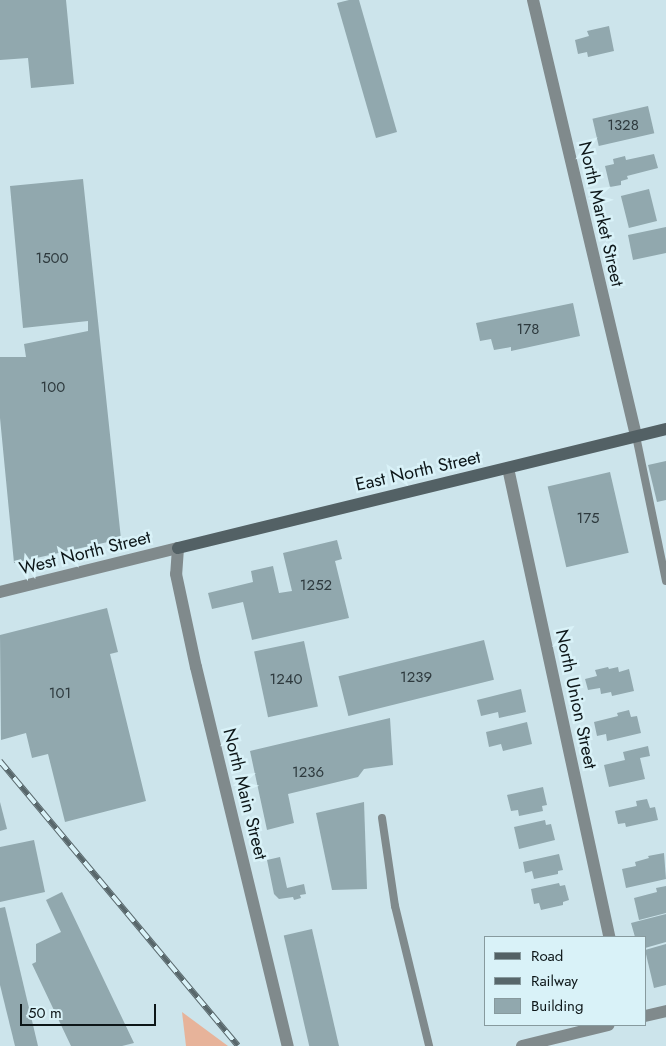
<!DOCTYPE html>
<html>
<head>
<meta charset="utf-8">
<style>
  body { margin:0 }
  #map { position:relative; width:666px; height:1046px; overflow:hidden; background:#cce4eb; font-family:Jost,sans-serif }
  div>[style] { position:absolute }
  .green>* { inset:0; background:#e7b39a }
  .building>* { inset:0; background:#91a8ae; transform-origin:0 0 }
  .lane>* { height:8px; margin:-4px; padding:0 4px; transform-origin:4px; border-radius:4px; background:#808a8c }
  .street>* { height:12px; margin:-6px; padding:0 6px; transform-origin:6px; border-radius:6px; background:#808a8c }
  .secondary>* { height:12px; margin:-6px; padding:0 6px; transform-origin:6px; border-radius:6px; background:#536165 }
  .rail>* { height:5.5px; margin-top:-2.75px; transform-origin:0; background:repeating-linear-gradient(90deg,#d9f2f8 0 11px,#58676b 0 22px); box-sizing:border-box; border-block:1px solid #58676b }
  span { translate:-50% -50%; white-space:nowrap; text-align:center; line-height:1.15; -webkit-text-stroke:5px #d9f2f8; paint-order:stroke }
  .number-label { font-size:15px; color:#2e3a3e }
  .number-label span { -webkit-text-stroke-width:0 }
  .street-label { font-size:18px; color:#0d1618 }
  .legend { position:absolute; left:484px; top:936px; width:162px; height:90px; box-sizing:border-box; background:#d9f2f8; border:1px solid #879a9e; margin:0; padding:6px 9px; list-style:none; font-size:15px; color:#0d1618 }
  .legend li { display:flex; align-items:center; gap:10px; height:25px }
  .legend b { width:25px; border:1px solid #879a9e }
  .scale { position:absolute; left:20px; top:1004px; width:136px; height:22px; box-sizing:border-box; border:2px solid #0d1618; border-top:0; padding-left:6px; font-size:15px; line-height:18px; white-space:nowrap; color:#0d1618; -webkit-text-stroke:4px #d9f2f8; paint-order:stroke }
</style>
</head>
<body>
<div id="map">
  <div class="green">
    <i style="clip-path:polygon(182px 1012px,228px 1046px,186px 1046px)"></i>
  </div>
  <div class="building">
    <i style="clip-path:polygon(0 0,66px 0,74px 84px,31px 88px,28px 58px,0 60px)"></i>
    <i style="clip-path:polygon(349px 0,359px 0,397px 132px,376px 138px,337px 3px)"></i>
    <i style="clip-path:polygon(609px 26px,614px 51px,588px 57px,587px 52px,578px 54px,575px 40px,589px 36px,587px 31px)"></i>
    <i style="left:648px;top:106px;width:28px;height:57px;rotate:77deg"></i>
    <i style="clip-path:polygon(654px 154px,658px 168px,627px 176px,628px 179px,621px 181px,621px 185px,610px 187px,605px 166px,614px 164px,613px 159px,625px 156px,626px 160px)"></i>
    <i style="clip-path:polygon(83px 179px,121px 539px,14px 563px,0 418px,0 357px,26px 357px,24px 344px,88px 331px,88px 321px,23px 328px,10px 186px)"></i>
    <i style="left:649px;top:189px;width:33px;height:29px;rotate:76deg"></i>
    <i style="clip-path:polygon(666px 227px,666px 253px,633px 260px,628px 235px)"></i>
    <i style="clip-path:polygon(573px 303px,580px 336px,511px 351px,511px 347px,494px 350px,491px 339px,480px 341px,476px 323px)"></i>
    <i style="clip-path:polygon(666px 461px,666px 500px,657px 502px,648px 465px)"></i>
    <i style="left:610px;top:472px;width:83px;height:64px;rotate:77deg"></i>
    <i style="clip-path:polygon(337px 540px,342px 559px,335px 561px,349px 618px,252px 640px,243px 602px,212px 609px,208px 593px,253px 582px,251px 571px,273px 566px,279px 593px,292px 591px,283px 553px)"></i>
    <i style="clip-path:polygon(107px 608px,118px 652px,110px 654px,146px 801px,65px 822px,48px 754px,32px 758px,26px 733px,1px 740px,0 635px)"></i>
    <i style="left:484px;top:640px;width:41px;height:150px;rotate:76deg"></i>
    <i style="left:304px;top:641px;width:67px;height:51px;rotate:78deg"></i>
    <i style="clip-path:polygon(608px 667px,609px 669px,618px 667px,619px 672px,629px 669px,634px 691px,612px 696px,611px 692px,601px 694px,600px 688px,588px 690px,585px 679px,597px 676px,595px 670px)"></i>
    <i style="clip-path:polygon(521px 689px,526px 712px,499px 718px,498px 712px,481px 716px,477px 700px)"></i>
    <i style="clip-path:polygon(629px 710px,631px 717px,637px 716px,641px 733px,607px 741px,606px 734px,597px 736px,594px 722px,618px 716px,617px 713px)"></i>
    <i style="clip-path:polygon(390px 718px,393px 765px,364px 769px,358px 777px,288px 794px,294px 823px,267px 830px,250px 751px)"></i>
    <i style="clip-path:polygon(527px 722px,532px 744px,503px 751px,501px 744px,489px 747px,486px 732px)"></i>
    <i style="clip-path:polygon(648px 746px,650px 756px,640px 758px,645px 779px,609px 787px,604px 765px,625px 760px,623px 752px)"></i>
    <i style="clip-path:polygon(543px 787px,547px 805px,542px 806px,543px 811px,519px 816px,518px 810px,511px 811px,507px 795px)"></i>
    <i style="clip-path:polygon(647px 799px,650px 808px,655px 807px,658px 820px,626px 827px,625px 823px,618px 824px,615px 811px,637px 806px,636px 801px)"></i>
    <i style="clip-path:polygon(0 802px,7px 829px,0 831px)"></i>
    <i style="clip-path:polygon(364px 802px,367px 889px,332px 890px,316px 813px)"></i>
    <i style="clip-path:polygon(545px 820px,546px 825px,551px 824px,555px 840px,519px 849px,514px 827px)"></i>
    <i style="clip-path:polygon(34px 840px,45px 892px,0 902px,0 847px)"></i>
    <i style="clip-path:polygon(664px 853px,666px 879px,626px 888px,622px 869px,636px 866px,635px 862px,649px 858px,648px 856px)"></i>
    <i style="clip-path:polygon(559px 854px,563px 870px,558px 871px,558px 874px,534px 879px,532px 871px,525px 873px,523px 862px)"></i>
    <i style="clip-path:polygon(280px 857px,287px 888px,304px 884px,306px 894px,300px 895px,301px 898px,294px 900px,293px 897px,279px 899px,274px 894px,267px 860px)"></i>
    <i style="clip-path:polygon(559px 883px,560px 886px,565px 885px,569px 900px,563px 902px,563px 905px,541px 910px,539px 903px,534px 904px,531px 889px)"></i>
    <i style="clip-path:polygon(666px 886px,666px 913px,639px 920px,634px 898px,657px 892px,656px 888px)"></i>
    <i style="clip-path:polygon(62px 892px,134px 1043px,122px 1046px,71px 1046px,32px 964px,36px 962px,36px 944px,61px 932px,46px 900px)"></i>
    <i style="clip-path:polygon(5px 907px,38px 1046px,15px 1046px,0 985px,0 908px)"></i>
    <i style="clip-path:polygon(666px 914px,666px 942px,645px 948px,645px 937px,635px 937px,631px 923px)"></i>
    <i style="left:312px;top:929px;width:120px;height:29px;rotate:77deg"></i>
    <i style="clip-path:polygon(666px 944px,666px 985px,654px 988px,645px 950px)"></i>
  </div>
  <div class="lane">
    <i style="left:636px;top:436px;width:148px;rotate:78.3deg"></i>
    <i style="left:382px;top:818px;width:89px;rotate:81.6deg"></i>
    <i style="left:395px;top:906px;width:144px;rotate:76.3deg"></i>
  </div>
  <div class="street">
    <i style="left:533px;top:0;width:448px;rotate:76.7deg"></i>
    <i style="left:508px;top:468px;width:480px;rotate:77.8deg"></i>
    <i style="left:0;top:592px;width:183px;rotate:-13.9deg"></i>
    <i style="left:178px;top:548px;width:26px;rotate:94deg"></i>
    <i style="left:176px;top:574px;width:95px;rotate:77.9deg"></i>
    <i style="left:196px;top:667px;width:390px;rotate:76.4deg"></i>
    <i style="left:645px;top:1016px;width:22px;rotate:-13deg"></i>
    <i style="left:522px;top:1046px;width:89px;rotate:-13.7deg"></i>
  </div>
  <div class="secondary">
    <i style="left:178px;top:548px;width:502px;rotate:-13.7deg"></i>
  </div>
  <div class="rail">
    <i style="left:0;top:761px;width:371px;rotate:50.1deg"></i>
  </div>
  <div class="number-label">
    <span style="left:623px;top:126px">1328</span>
    <span style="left:52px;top:259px">1500</span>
    <span style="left:528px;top:330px">178</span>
    <span style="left:53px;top:388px">100</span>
    <span style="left:588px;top:519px">175</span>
    <span style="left:316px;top:586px">1252</span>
    <span style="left:416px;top:678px">1239</span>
    <span style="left:286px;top:680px">1240</span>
    <span style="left:60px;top:694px">101</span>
    <span style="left:308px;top:773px">1236</span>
  </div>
  <div class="street-label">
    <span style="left:601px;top:214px;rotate:77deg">North Market Street</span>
    <span style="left:418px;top:471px;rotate:-13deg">East North Street</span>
    <span style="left:85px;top:553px;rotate:-14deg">West North Street</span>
    <span style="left:576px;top:699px;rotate:78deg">North Union Street</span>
    <span style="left:245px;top:794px;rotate:76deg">North Main Street</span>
  </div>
  <ul class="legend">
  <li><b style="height:6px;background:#536165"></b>Road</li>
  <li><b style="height:6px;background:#58676b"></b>Railway</li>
  <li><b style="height:14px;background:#91a8ae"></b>Building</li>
  </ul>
  <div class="scale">50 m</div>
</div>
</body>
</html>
